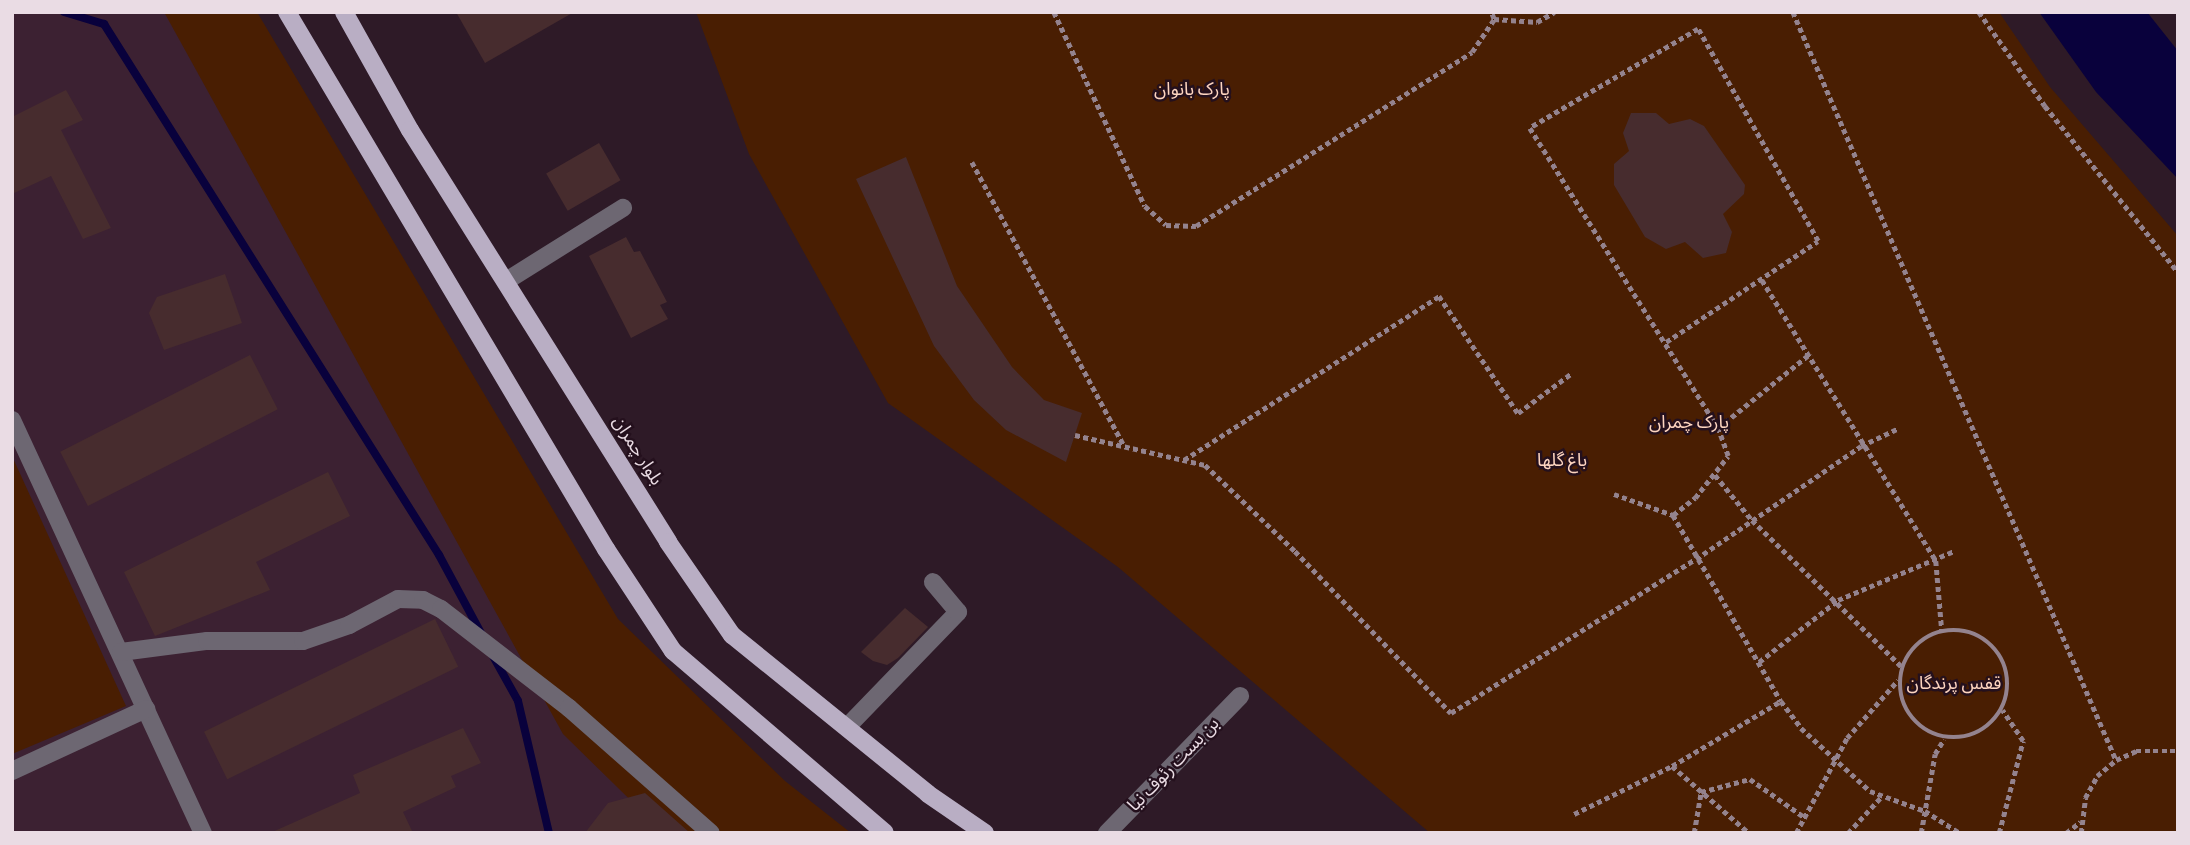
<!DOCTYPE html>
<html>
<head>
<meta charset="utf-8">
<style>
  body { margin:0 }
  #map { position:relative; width:2190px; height:845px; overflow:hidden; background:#2e1a27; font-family:"Source Sans 3","Noto Sans Arabic",sans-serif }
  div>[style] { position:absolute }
  .built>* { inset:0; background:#3c2132 }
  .green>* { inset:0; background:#491e02 }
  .water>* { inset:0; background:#09013c }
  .stream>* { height:8px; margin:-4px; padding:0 4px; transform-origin:4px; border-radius:4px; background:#09013c }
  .building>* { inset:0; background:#472c2e; transform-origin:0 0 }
  .path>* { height:4.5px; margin-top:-2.25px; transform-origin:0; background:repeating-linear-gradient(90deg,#94838e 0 5px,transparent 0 8.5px) }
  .path>.ring { margin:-2.25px; padding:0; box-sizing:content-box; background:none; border:4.5px solid #94838e; border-radius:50% }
  .minor>* { height:18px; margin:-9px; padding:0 9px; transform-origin:9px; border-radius:9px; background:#6d6772 }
  .major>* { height:18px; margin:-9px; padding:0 9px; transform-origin:9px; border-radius:9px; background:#b9aec4 }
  span { translate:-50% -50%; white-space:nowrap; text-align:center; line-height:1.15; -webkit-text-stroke:5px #24101d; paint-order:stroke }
  .park-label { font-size:18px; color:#fed5c0 }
  .street-label { font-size:18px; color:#eadce4 }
  .frame { position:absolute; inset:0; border:14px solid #eadce4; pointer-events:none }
</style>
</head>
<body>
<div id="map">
  <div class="built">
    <i style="clip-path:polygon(12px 12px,232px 12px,600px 641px,814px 833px,12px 833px)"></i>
  </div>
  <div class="green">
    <i style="clip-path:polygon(164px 12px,257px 12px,618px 619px,785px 781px,851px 833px,664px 833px,563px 734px)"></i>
    <i style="clip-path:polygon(696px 12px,1999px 12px,2050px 87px,2178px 236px,2178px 833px,1430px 833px,1118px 567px,888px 403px,749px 154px)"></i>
    <i style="clip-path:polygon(12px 456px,126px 706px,12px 754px)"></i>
  </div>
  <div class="water">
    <i style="clip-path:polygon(2039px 12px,2147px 12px,2178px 51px,2178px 179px,2096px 92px)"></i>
  </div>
  <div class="stream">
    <i style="left:64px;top:12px;width:42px;rotate:16.7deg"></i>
    <i style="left:104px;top:24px;width:628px;rotate:57.75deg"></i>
    <i style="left:439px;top:555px;width:91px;rotate:61.7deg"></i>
    <i style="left:493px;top:656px;width:51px;rotate:60.9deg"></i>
    <i style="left:518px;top:701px;width:136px;rotate:76.8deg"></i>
  </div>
  <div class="building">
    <i style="clip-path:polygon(456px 12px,574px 12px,485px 63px)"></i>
    <i style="clip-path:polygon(66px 90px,83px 120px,61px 130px,111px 228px,83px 239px,51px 176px,12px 194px,12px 117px)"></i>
    <i style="clip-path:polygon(1631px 113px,1656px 113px,1669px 124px,1690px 119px,1704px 126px,1745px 185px,1744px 194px,1723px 214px,1732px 232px,1726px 253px,1703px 258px,1685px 242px,1666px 249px,1645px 237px,1614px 185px,1614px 164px,1629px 151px,1623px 133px)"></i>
    <i style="left:599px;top:143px;width:43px;height:61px;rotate:60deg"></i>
    <i style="clip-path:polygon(906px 157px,957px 286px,1012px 367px,1044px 400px,1082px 413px,1066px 462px,1006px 430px,974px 400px,934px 346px,856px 179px)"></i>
    <i style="clip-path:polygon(626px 237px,634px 252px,640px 251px,667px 302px,660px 305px,668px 319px,631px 338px,589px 256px)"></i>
    <i style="clip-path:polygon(225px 274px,242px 323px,164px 350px,149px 313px,157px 297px)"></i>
    <i style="left:250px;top:355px;width:61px;height:213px;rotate:63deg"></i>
    <i style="clip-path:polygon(328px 472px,350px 516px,256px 562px,270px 590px,155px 636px,124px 572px)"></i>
    <i style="clip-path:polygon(905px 608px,928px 627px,898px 658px,887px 665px,873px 661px,861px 652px)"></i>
    <i style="left:435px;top:619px;width:53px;height:257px;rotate:64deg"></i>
    <i style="clip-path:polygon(463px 728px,481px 763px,451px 776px,456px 787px,403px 812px,413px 833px,270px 833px,360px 793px,353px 775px)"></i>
    <i style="clip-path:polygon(645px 793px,690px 833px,585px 833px,608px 803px)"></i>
  </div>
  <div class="path">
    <i style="left:1054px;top:12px;width:214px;rotate:64.9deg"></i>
    <i style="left:1145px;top:206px;width:28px;rotate:42deg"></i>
    <i style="left:1166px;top:225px;width:30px;rotate:2deg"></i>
    <i style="left:1196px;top:226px;width:326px;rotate:-32.2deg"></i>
    <i style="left:1472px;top:52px;width:40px;rotate:-56deg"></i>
    <i style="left:1494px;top:19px;width:8px;rotate:-113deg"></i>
    <i style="left:1793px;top:12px;width:815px;rotate:66.64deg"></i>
    <i style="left:1979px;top:12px;width:115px;rotate:54.9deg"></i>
    <i style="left:2045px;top:106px;width:213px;rotate:51.3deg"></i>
    <i style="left:1494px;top:19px;width:43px;rotate:4deg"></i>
    <i style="left:1537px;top:22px;width:20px;rotate:-30deg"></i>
    <i style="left:972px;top:162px;width:321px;rotate:61.8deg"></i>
    <i style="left:1762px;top:280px;width:331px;rotate:58.2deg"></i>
    <i style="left:1936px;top:561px;width:70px;rotate:85.1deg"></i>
    <i style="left:1666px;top:342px;width:182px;rotate:-33.6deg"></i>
    <i style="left:1818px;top:241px;width:244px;rotate:-119.5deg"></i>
    <i style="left:1698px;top:29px;width:195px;rotate:149.5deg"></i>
    <i style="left:1530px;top:128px;width:354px;rotate:57.9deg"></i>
    <i style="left:1718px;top:428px;width:119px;rotate:-38.9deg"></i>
    <i style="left:1075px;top:435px;width:133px;rotate:13deg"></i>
    <i style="left:1205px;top:465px;width:124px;rotate:43.7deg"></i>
    <i style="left:1295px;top:551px;width:225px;rotate:46.1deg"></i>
    <i style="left:1451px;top:713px;width:289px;rotate:-32.2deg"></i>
    <i style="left:1696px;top:559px;width:200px;rotate:-34.4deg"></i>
    <i style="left:1861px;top:446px;width:42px;rotate:-25.3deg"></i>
    <i style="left:1184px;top:460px;width:303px;rotate:-32.7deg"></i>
    <i style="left:1439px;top:296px;width:141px;rotate:56deg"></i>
    <i style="left:1518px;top:413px;width:67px;rotate:-36.5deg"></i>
    <i style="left:1715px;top:475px;width:58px;rotate:50.6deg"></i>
    <i style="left:1752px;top:520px;width:210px;rotate:44.4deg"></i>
    <i style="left:1614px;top:494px;width:63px;rotate:19.6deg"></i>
    <i style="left:1673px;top:515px;width:28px;rotate:-38deg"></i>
    <i style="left:1695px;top:498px;width:53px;rotate:-51.8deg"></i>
    <i style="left:1728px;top:456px;width:30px;rotate:-110deg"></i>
    <i style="left:1673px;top:515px;width:215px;rotate:59.9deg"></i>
    <i class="ring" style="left:1900px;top:630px;width:103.5px;height:103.5px"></i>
    <i style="left:1759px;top:662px;width:100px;rotate:-38.1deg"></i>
    <i style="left:1838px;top:600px;width:126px;rotate:-22.9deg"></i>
    <i style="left:1672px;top:766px;width:102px;rotate:41deg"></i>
    <i style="left:1574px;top:814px;width:109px;rotate:-26.1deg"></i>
    <i style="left:1672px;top:766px;width:127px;rotate:-30.8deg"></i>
    <i style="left:1781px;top:701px;width:34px;rotate:53deg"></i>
    <i style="left:1801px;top:728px;width:93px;rotate:42.4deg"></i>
    <i style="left:1870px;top:791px;width:59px;rotate:20deg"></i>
    <i style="left:1925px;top:811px;width:41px;rotate:32.2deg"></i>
    <i style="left:1694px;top:833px;width:42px;rotate:-80.3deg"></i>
    <i style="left:1701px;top:792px;width:51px;rotate:-14.9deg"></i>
    <i style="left:1750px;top:779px;width:66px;rotate:35.1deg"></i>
    <i style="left:1796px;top:833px;width:108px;rotate:-61.8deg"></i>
    <i style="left:1847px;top:738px;width:77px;rotate:-48.7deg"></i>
    <i style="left:1848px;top:833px;width:50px;rotate:-47.4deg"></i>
    <i style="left:1921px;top:833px;width:80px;rotate:-80deg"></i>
    <i style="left:1935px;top:754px;width:17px;rotate:-59deg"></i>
    <i style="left:1999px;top:833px;width:95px;rotate:-75.4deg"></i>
    <i style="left:2023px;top:741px;width:37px;rotate:-124deg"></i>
    <i style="left:2066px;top:833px;width:18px;rotate:-38deg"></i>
    <i style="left:2081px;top:833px;width:35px;rotate:-83deg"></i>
    <i style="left:2085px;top:798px;width:25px;rotate:-61deg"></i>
    <i style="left:2097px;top:776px;width:25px;rotate:-40deg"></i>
    <i style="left:2116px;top:760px;width:22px;rotate:-24deg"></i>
    <i style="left:2136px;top:751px;width:42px"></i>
  </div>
  <div class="minor">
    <i style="left:506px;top:281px;width:138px;rotate:-32deg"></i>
    <i style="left:12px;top:420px;width:455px;rotate:65.2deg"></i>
    <i style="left:121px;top:652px;width:87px;rotate:-7.3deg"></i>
    <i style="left:207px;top:641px;width:96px"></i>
    <i style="left:303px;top:641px;width:49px;rotate:-19.2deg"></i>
    <i style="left:349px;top:625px;width:55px;rotate:-28deg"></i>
    <i style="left:398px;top:599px;width:25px;rotate:2deg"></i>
    <i style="left:423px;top:600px;width:20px;rotate:27deg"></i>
    <i style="left:441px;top:609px;width:162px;rotate:37.7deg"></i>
    <i style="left:569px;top:708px;width:189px;rotate:41.4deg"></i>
    <i style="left:847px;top:727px;width:160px;rotate:-46deg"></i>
    <i style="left:958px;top:612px;width:39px;rotate:-130deg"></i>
    <i style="left:12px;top:771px;width:148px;rotate:-24.8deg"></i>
    <i style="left:1107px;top:833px;width:191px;rotate:-45.8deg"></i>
  </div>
  <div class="major">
    <i style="left:287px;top:12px;width:625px;rotate:59.29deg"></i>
    <i style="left:606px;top:549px;width:122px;rotate:56.7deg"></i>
    <i style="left:673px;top:651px;width:279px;rotate:40.6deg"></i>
    <i style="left:344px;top:12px;width:135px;rotate:60.8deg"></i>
    <i style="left:410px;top:130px;width:486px;rotate:57.9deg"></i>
    <i style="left:668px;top:542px;width:113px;rotate:55.5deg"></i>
    <i style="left:732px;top:635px;width:252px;rotate:39deg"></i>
    <i style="left:928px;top:794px;width:69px;rotate:34.4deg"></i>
  </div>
  <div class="park-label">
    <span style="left:1192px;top:90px">پارک بانوان</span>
    <span style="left:1689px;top:423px">پارک چمران</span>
    <span style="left:1562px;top:461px">باغ گلها</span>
    <span style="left:1954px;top:684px">قفس پرندگان</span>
  </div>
  <div class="street-label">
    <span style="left:637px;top:451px;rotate:58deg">بلوار چمران</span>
    <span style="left:1174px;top:765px;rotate:-46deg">بن بست رئوف نیا</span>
  </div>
  <div class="frame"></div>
</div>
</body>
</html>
